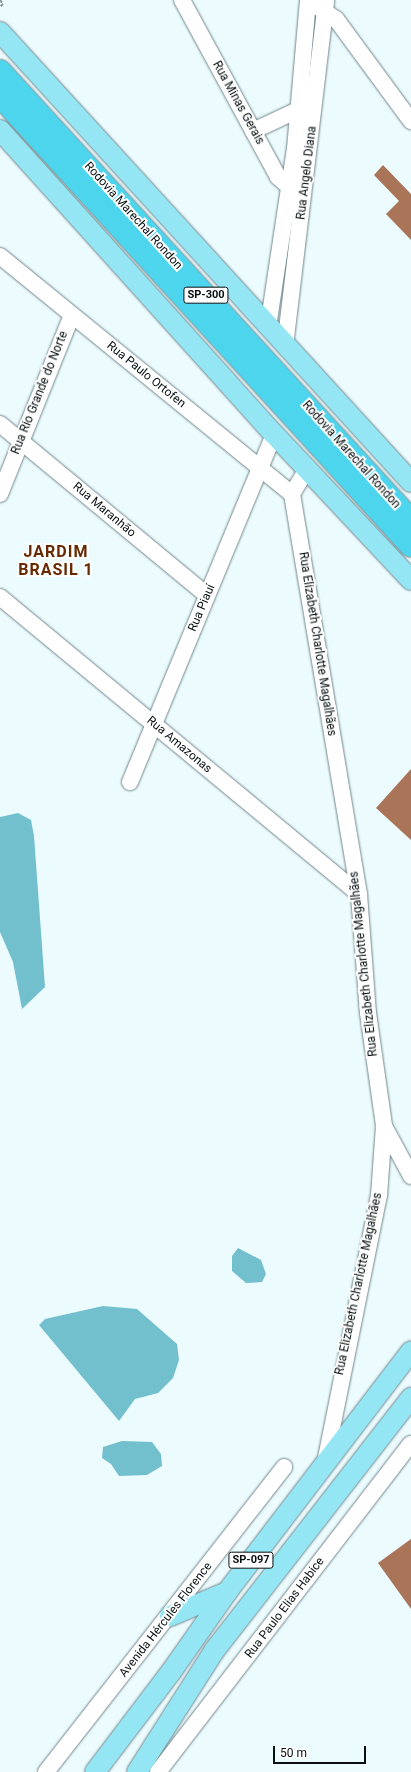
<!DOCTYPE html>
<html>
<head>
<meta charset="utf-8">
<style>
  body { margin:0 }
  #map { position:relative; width:411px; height:1772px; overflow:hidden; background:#ecfbfe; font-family:Roboto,sans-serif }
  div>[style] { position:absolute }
  .water>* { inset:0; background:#72bfce }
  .building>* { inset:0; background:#aa7459 }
  .path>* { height:2px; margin-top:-1px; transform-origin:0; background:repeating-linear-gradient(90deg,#889497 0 3px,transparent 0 5px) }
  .roads { filter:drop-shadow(0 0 1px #71878c) drop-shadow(0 0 1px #71878c) }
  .minor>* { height:16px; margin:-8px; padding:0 8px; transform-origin:8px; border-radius:8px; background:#fff }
  .major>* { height:20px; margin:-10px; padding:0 10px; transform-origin:10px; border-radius:10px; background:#94e6f5 }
  .highway>* { height:22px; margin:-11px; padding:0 11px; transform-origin:11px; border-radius:11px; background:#4dd5ee }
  span { translate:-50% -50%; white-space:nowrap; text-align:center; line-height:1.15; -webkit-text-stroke:4px #fff; paint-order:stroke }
  .shield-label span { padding:1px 3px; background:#fff; border:1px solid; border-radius:3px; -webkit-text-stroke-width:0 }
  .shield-label { font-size:11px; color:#081012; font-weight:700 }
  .street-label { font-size:12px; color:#081012 }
  .district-label { font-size:16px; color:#662900; font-weight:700; letter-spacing:1px }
  .scale { position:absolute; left:273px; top:1746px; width:93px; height:18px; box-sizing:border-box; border:2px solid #081012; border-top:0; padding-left:5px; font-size:12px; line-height:14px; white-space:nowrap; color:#081012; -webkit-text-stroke:3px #fff; paint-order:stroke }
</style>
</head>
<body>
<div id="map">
  <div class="water">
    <i style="clip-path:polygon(18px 813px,31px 820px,34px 836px,45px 987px,22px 1009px,13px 962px,0 932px,0 817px)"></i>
    <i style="clip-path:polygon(238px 1248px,261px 1260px,266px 1274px,262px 1282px,246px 1283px,232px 1271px,232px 1256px)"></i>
    <i style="clip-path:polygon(103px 1306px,137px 1309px,177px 1344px,179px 1360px,173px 1378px,158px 1393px,135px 1399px,119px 1421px,39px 1325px,45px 1319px)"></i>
    <i style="clip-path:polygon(122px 1441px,152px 1442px,161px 1454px,162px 1466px,147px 1475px,119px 1476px,111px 1464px,102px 1458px,103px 1447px)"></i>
  </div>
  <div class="building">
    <i style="clip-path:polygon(383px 165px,411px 194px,411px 240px,386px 214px,399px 201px,374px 175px)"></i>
    <i style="clip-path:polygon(411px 769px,411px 840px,376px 808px)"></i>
    <i style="clip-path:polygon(411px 1539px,411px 1609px,378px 1563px)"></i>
  </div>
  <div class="path">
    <i style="left:0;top:0;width:5px;rotate:53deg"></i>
    <i style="left:3px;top:4px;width:4px;rotate:135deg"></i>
  </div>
  <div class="roads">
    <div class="minor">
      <i style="left:182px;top:0;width:201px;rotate:61.5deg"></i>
      <i style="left:278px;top:177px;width:23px;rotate:41deg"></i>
      <i style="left:318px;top:7px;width:22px;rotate:34deg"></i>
      <i style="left:336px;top:19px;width:127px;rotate:53.7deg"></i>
      <i style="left:253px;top:131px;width:50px;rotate:-25deg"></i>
      <i style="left:0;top:256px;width:377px;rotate:39.2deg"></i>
      <i style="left:268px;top:327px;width:180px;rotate:-81.4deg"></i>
      <i style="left:295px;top:149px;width:150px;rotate:-85deg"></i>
      <i style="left:285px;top:346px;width:348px;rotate:-83.2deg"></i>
      <i style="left:0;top:424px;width:268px;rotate:39.6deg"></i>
      <i style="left:307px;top:469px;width:29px;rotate:121deg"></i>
      <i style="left:292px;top:494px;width:406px;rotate:80.5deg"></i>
      <i style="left:359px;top:894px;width:119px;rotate:85.7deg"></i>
      <i style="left:368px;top:1013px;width:114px;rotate:81.9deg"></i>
      <i style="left:384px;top:1126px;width:69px;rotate:94.1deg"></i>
      <i style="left:379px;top:1195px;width:272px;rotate:101.4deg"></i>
      <i style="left:0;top:494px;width:193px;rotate:-68.1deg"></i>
      <i style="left:0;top:597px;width:466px;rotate:39.6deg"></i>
      <i style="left:130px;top:782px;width:377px;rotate:-67.5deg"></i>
      <i style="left:384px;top:1126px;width:57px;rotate:61.6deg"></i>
      <i style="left:46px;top:1772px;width:387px;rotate:-52deg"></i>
      <i style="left:158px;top:1772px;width:414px;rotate:-52.4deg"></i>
    </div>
    <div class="major">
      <i style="left:0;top:32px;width:609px;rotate:47.59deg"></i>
      <i style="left:0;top:130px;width:409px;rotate:48deg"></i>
      <i style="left:274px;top:434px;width:200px;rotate:46.8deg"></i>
      <i style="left:170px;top:1616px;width:62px;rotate:-22.8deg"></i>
      <i style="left:95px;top:1772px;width:126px;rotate:-52.8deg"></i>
      <i style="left:171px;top:1672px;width:98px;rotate:-55deg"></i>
      <i style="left:227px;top:1592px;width:303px;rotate:-52.6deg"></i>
      <i style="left:137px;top:1772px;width:143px;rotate:-57.5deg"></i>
      <i style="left:214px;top:1651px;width:321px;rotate:-52.1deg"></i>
    </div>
    <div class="highway">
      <i style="left:0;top:71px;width:609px;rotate:47.53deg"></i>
      <i style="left:0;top:96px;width:609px;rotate:47.59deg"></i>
    </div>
  </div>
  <div class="shield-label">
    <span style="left:206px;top:295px">SP-300</span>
    <span style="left:251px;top:1560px">SP-097</span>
  </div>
  <div class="street-label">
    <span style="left:238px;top:103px;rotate:61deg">Rua Minas Gerais</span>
    <span style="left:307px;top:173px;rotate:-83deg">Rua Angelo Diana</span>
    <span style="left:133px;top:216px;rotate:48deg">Rodovia Marechal Rondon</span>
    <span style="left:146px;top:375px;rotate:39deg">Rua Paulo Ortofen</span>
    <span style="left:40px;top:393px;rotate:-68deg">Rua Rio Grande do Norte</span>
    <span style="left:351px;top:455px;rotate:48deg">Rodovia Marechal Rondon</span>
    <span style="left:104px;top:510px;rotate:40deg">Rua Maranhão</span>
    <span style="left:202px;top:608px;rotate:-67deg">Rua Piauí</span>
    <span style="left:317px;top:644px;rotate:81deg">Rua Elizabeth Charlotte Magalhães</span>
    <span style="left:179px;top:745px;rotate:40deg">Rua Amazonas</span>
    <span style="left:364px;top:964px;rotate:-96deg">Rua Elizabeth Charlotte Magalhães</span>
    <span style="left:359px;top:1284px;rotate:-78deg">Rua Elizabeth Charlotte Magalhães</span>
    <span style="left:285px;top:1608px;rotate:-53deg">Rua Paulo Elias Habice</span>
    <span style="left:166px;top:1620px;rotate:-52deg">Avenida Hércules Florence</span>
  </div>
  <div class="district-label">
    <span style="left:56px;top:561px">JARDIM<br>BRASIL 1</span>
  </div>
  <div class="scale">50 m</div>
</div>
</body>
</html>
